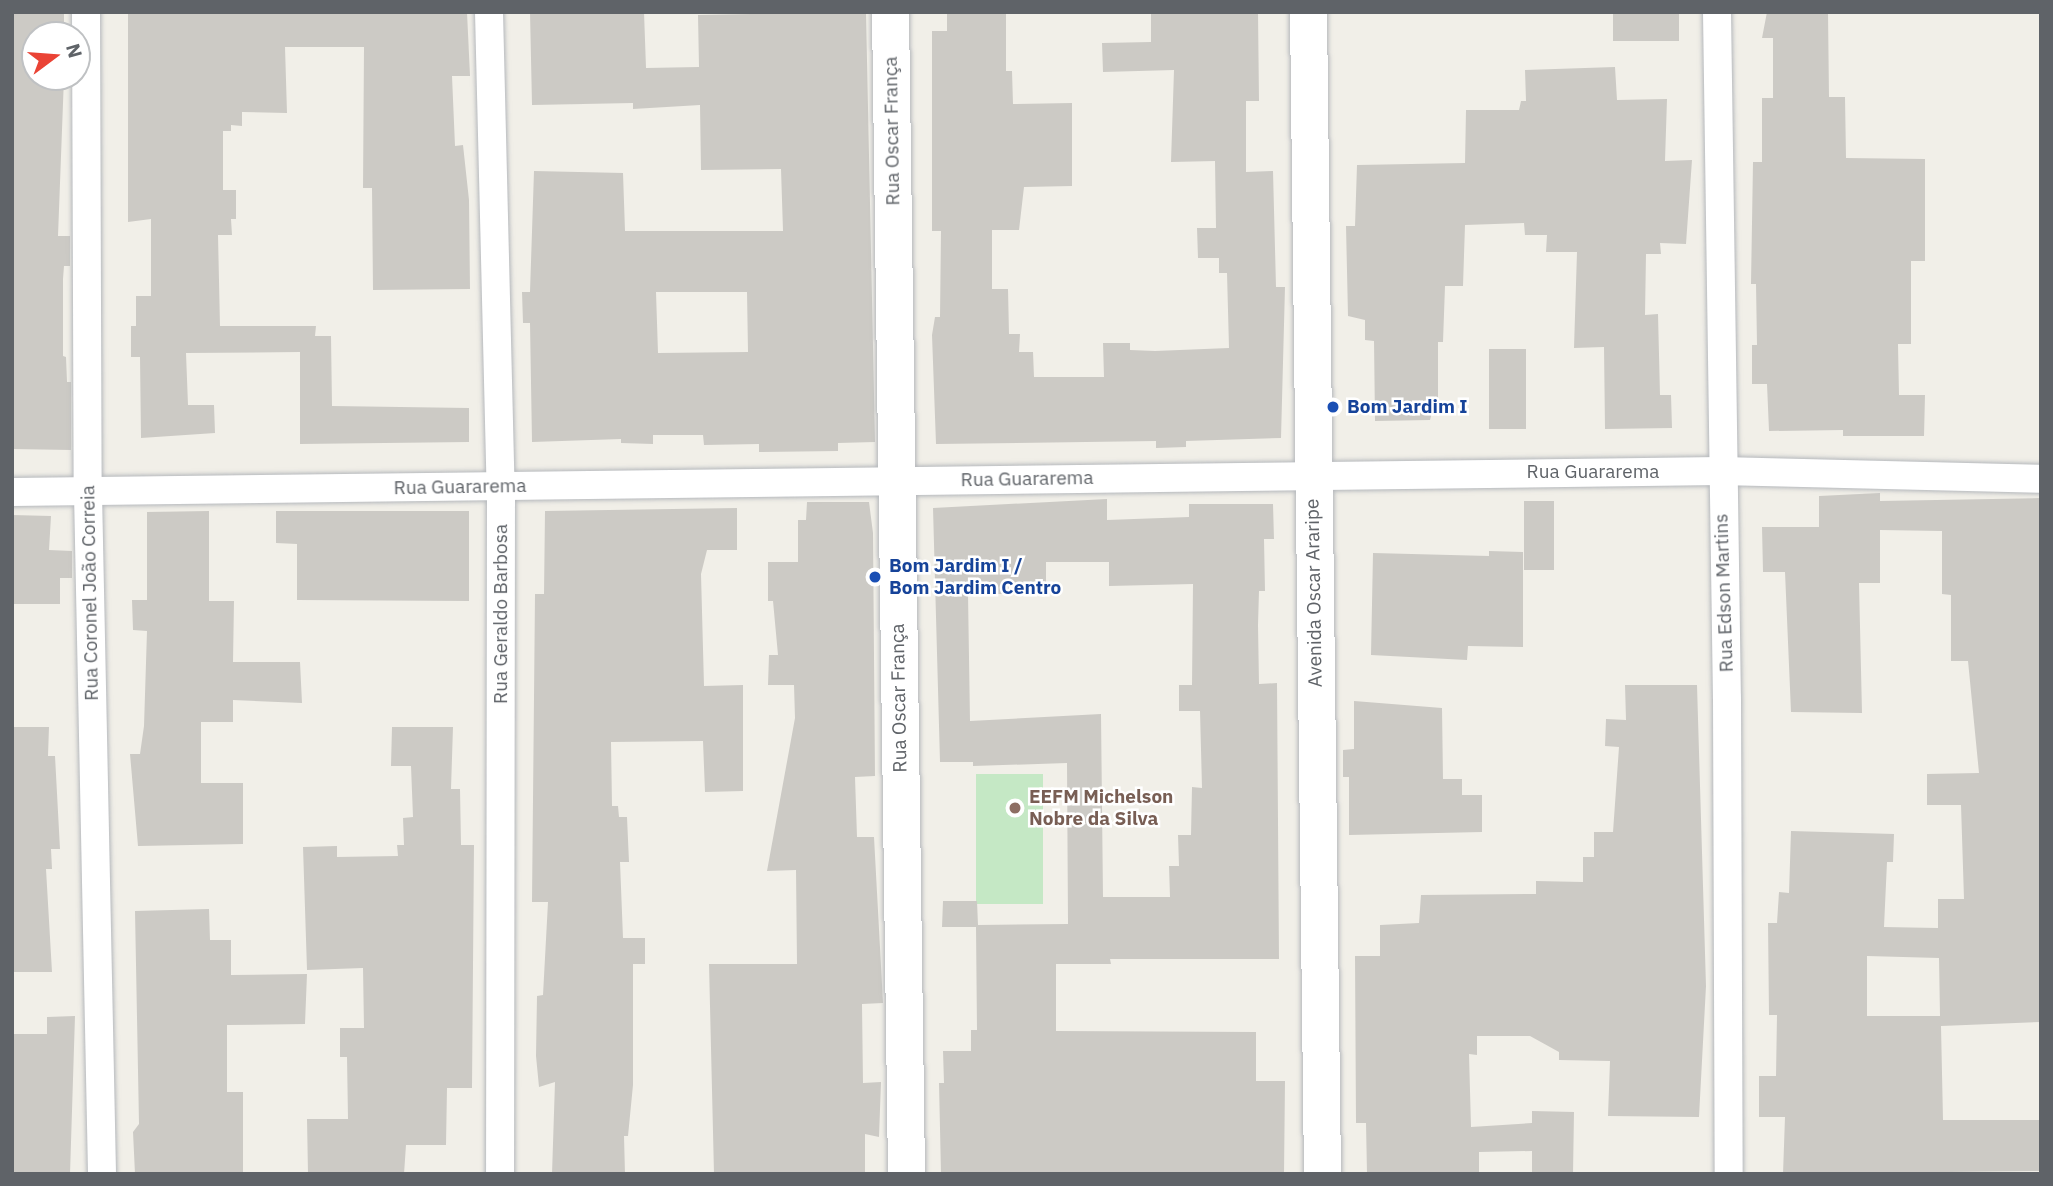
<!DOCTYPE html>
<html>
<head>
<meta charset="utf-8">
<style>
  body { margin:0 }
  #map { position:relative; width:2053px; height:1186px; overflow:hidden; background:#f1efe8; font-family:"IBM Plex Sans",sans-serif }
  div>[style] { position:absolute }
  .green>* { inset:0; background:#c5e8c5; transform-origin:0 0 }
  .building>* { inset:0; background:#cccac5; transform-origin:0 0 }
  .roads { filter:drop-shadow(0 0 2px #b5b8bc) drop-shadow(0 0 2px #b5b8bc) }
  .minor>* { height:28px; margin:-14px; padding:0 14px; transform-origin:14px; border-radius:14px; background:#fff }
  .tertiary>* { height:37px; margin:-18.5px; padding:0 18.5px; transform-origin:18.5px; border-radius:18.5px; background:#fff }
  .dots>* { width:19px; height:19px; translate:-50% -50%; box-sizing:border-box; border:4px solid #fff; border-radius:50% }
  span { translate:-50% -50%; white-space:nowrap; text-align:center; line-height:1.15; -webkit-text-stroke:5px #fff; paint-order:stroke }
  .street-label { font-size:19px; color:#5f6368 }
  .transit-label { font-size:19px; color:#164399; font-weight:700 }
  .left { translate:0 -50%; text-align:left }
  .education-label { font-size:19px; color:#785e54; font-weight:700 }
  .frame { position:absolute; inset:0; border:14px solid #5f6368; pointer-events:none }
  .north { position:absolute; left:21px; top:21px; width:70px; height:70px; box-sizing:border-box; background:#fff; border:2px solid #bfc1c3; border-radius:50%; rotate:74deg; font-size:19px; font-weight:700; line-height:28px; text-align:center; color:#5f6368 }
  .north::after { content:''; display:block; margin:auto; width:24px; height:32px; background:#ea4335; clip-path:polygon(50% 0,100% 100%,50% 72%,0 100%) }
</style>
</head>
<body>
<div id="map">
  <div class="green">
    <i style="left:976px;top:774px;width:67px;height:130px"></i>
  </div>
  <div class="building">
    <i style="clip-path:polygon(12px 12px,64px 12px,64px 35px,35px 35px,35px 77px,64px 77px,58px 236px,70px 236px,70px 266px,64px 266px,63px 279px,63px 356px,66px 357px,67px 382px,71px 382px,71px 450px,12px 449px)"></i>
    <i style="clip-path:polygon(128px 12px,467px 12px,470px 76px,452px 76px,455px 146px,463px 145px,469px 200px,470px 289px,373px 290px,372px 188px,363px 188px,364px 47px,285px 47px,287px 113px,242px 112px,242px 126px,231px 125px,231px 131px,223px 131px,223px 190px,236px 190px,236px 219px,231px 219px,232px 235px,218px 235px,220px 326px,316px 326px,315px 336px,331px 336px,332px 406px,469px 408px,469px 442px,300px 444px,300px 352px,186px 353px,188px 405px,214px 405px,215px 433px,141px 438px,140px 357px,131px 357px,131px 326px,136px 326px,136px 296px,151px 296px,151px 219px,128px 222px)"></i>
    <i style="clip-path:polygon(evenodd,530px 12px,644px 12px,646px 68px,699px 67px,698px 15px,866px 12px,875px 442px,838px 443px,838px 451px,759px 452px,759px 444px,704px 445px,703px 435px,653px 435px,653px 444px,621px 443px,621px 439px,532px 442px,530px 323px,523px 323px,522px 292px,530px 292px,534px 171px,623px 173px,625px 231px,783px 231px,781px 169px,701px 170px,700px 105px,633px 109px,633px 103px,532px 105px,530px 12px,656px 292px,747px 292px,748px 352px,658px 353px,656px 292px)"></i>
    <i style="clip-path:polygon(947px 12px,1006px 12px,1006px 71px,1012px 71px,1013px 104px,1072px 103px,1072px 186px,1024px 187px,1019px 230px,992px 230px,992px 289px,1008px 289px,1009px 334px,1020px 334px,1019px 352px,1033px 352px,1034px 377px,1104px 377px,1103px 343px,1130px 343px,1130px 350px,1155px 351px,1229px 348px,1227px 273px,1219px 273px,1219px 258px,1198px 258px,1197px 228px,1216px 228px,1215px 161px,1171px 162px,1174px 70px,1103px 72px,1102px 43px,1151px 42px,1151px 12px,1258px 12px,1259px 101px,1246px 101px,1246px 172px,1273px 171px,1276px 287px,1285px 287px,1281px 438px,1186px 441px,1186px 447px,1156px 448px,1156px 441px,936px 444px,932px 335px,935px 317px,940px 317px,941px 231px,932px 231px,932px 31px,947px 31px)"></i>
    <i style="left:1613px;top:12px;width:66px;height:29px"></i>
    <i style="clip-path:polygon(1767px 12px,1828px 12px,1829px 97px,1845px 97px,1846px 158px,1925px 159px,1925px 261px,1911px 261px,1911px 344px,1898px 344px,1899px 395px,1925px 395px,1924px 436px,1843px 436px,1843px 430px,1769px 431px,1767px 384px,1752px 384px,1752px 345px,1757px 345px,1756px 284px,1751px 284px,1753px 162px,1762px 162px,1762px 98px,1773px 98px,1773px 38px,1762px 38px)"></i>
    <i style="clip-path:polygon(1615px 67px,1617px 100px,1667px 99px,1665px 161px,1692px 160px,1686px 244px,1660px 243px,1661px 254px,1646px 254px,1645px 315px,1658px 314px,1660px 395px,1671px 395px,1672px 428px,1605px 429px,1604px 347px,1574px 348px,1577px 252px,1546px 252px,1547px 235px,1525px 235px,1524px 223px,1465px 225px,1463px 286px,1445px 286px,1443px 342px,1438px 342px,1438px 409px,1433px 409px,1430px 420px,1375px 421px,1374px 341px,1365px 340px,1365px 320px,1348px 316px,1346px 226px,1355px 226px,1357px 165px,1465px 163px,1466px 110px,1519px 110px,1521px 101px,1526px 101px,1525px 70px)"></i>
    <i style="left:1489px;top:349px;width:37px;height:80px"></i>
    <i style="clip-path:polygon(evenodd,1880px 493px,1880px 501px,2041px 498px,2041px 1022px,1941px 1026px,1943px 1120px,2041px 1120px,2041px 1171px,1783px 1174px,1785px 1117px,1759px 1117px,1759px 1076px,1776px 1076px,1777px 1015px,1769px 1015px,1768px 923px,1777px 923px,1779px 892px,1789px 893px,1791px 831px,1894px 834px,1893px 862px,1887px 862px,1884px 927px,1938px 928px,1938px 899px,1964px 899px,1961px 805px,1927px 805px,1927px 774px,1979px 773px,1968px 661px,1951px 661px,1951px 595px,1942px 594px,1942px 531px,1880px 530px,1880px 583px,1859px 583px,1862px 713px,1791px 712px,1785px 572px,1763px 572px,1762px 527px,1819px 527px,1819px 496px,1880px 493px,1867px 956px,1939px 958px,1940px 1016px,1867px 1016px,1867px 956px)"></i>
    <i style="clip-path:polygon(evenodd,1107px 499px,1107px 520px,1189px 517px,1189px 504px,1273px 504px,1274px 539px,1264px 539px,1265px 591px,1259px 591px,1258px 625px,1259px 684px,1277px 683px,1279px 959px,1110px 959px,1111px 964px,1056px 964px,1056px 1031px,1256px 1032px,1256px 1081px,1285px 1081px,1284px 1174px,941px 1174px,939px 1083px,944px 1083px,943px 1051px,971px 1051px,971px 1030px,977px 1030px,976px 927px,942px 927px,943px 901px,977px 901px,978px 925px,1068px 924px,1067px 763px,973px 766px,973px 762px,940px 762px,933px 508px,1107px 499px,1046px 562px,1109px 562px,1109px 586px,1193px 584px,1192px 685px,1179px 685px,1179px 711px,1200px 711px,1202px 788px,1192px 787px,1191px 835px,1178px 835px,1179px 866px,1169px 866px,1170px 897px,1103px 897px,1101px 714px,970px 721px,968px 594px,1046px 594px,1046px 562px)"></i>
    <i style="left:1524px;top:501px;width:30px;height:69px"></i>
    <i style="clip-path:polygon(807px 502px,869px 502px,873px 533px,875px 776px,855px 777px,857px 837px,874px 837px,883px 1003px,862px 1004px,863px 1083px,881px 1082px,879px 1137px,865px 1134px,865px 1174px,714px 1174px,709px 964px,797px 964px,796px 870px,767px 871px,795px 718px,794px 685px,768px 685px,769px 655px,778px 655px,773px 601px,768px 601px,768px 562px,798px 562px,798px 520px,806px 520px)"></i>
    <i style="clip-path:polygon(737px 508px,737px 550px,707px 550px,701px 574px,704px 686px,743px 685px,743px 791px,705px 792px,703px 741px,611px 742px,612px 806px,618px 806px,619px 817px,627px 817px,629px 862px,620px 862px,623px 938px,645px 938px,645px 964px,633px 964px,633px 1085px,628px 1136px,624px 1136px,625px 1174px,552px 1174px,555px 1082px,539px 1087px,536px 1056px,537px 996px,543px 995px,548px 902px,532px 902px,535px 594px,544px 594px,545px 511px)"></i>
    <i style="clip-path:polygon(209px 511px,209px 601px,234px 601px,233px 662px,300px 662px,302px 703px,233px 700px,233px 722px,201px 722px,201px 783px,243px 783px,243px 844px,138px 846px,130px 754px,140px 754px,144px 726px,147px 631px,133px 630px,132px 600px,147px 600px,147px 512px)"></i>
    <i style="clip-path:polygon(276px 511px,469px 511px,469px 601px,297px 600px,297px 544px,276px 543px)"></i>
    <i style="clip-path:polygon(12px 515px,51px 516px,49px 550px,72px 551px,72px 578px,60px 578px,60px 604px,12px 604px)"></i>
    <i style="clip-path:polygon(1489px 551px,1523px 552px,1523px 647px,1468px 646px,1467px 660px,1371px 655px,1373px 553px,1489px 556px)"></i>
    <i style="clip-path:polygon(1625px 685px,1697px 685px,1706px 986px,1699px 1117px,1608px 1116px,1610px 1061px,1559px 1060px,1559px 1052px,1530px 1036px,1477px 1036px,1477px 1055px,1469px 1054px,1471px 1127px,1532px 1123px,1532px 1111px,1574px 1112px,1573px 1174px,1532px 1174px,1532px 1151px,1479px 1152px,1479px 1174px,1367px 1174px,1366px 1123px,1356px 1123px,1355px 956px,1380px 956px,1380px 925px,1419px 923px,1421px 895px,1536px 894px,1536px 881px,1583px 882px,1583px 857px,1594px 857px,1594px 832px,1613px 832px,1619px 747px,1605px 746px,1606px 719px,1626px 720px)"></i>
    <i style="clip-path:polygon(1354px 701px,1442px 708px,1443px 779px,1462px 779px,1462px 795px,1482px 795px,1482px 832px,1349px 835px,1349px 777px,1343px 777px,1343px 750px,1354px 749px)"></i>
    <i style="clip-path:polygon(12px 727px,49px 727px,48px 756px,55px 756px,60px 849px,51px 849px,52px 869px,46px 869px,52px 972px,12px 972px)"></i>
    <i style="clip-path:polygon(392px 727px,453px 727px,451px 789px,460px 789px,461px 845px,474px 845px,472px 1088px,447px 1088px,446px 1145px,406px 1145px,404px 1174px,308px 1174px,307px 1119px,348px 1119px,347px 1057px,340px 1057px,340px 1028px,364px 1028px,363px 968px,307px 970px,303px 847px,337px 846px,337px 857px,398px 856px,397px 845px,404px 845px,403px 818px,413px 817px,411px 766px,391px 766px)"></i>
    <i style="clip-path:polygon(209px 909px,210px 940px,231px 940px,231px 975px,307px 974px,305px 1024px,227px 1025px,227px 1092px,243px 1092px,243px 1174px,135px 1174px,133px 1132px,139px 1124px,135px 911px)"></i>
    <i style="clip-path:polygon(75px 1016px,70px 1174px,12px 1174px,12px 1034px,47px 1034px,47px 1017px)"></i>
  </div>
  <div class="roads">
    <div class="minor">
      <i style="left:86px;top:12px;width:481px;rotate:89.8deg"></i>
      <i style="left:88px;top:493px;width:681px;rotate:88.82deg"></i>
      <i style="left:489px;top:12px;width:475px;rotate:88.6deg"></i>
      <i style="left:501px;top:487px;width:687px;rotate:90.08deg"></i>
      <i style="left:1717px;top:12px;width:687px;rotate:89.17deg"></i>
      <i style="left:1727px;top:699px;width:475px;rotate:89.8deg"></i>
      <i style="left:12px;top:492px;width:1709px;rotate:-0.7deg"></i>
      <i style="left:1721px;top:471px;width:320px;rotate:1.4deg"></i>
    </div>
    <div class="tertiary">
      <i style="left:890px;top:12px;width:1162px;rotate:89.21deg"></i>
      <i style="left:1308px;top:12px;width:1162px;rotate:89.31deg"></i>
    </div>
  </div>
  <div class="dots">
    <i style="left:1333px;top:407px;background:#1a4fb4"></i>
    <i style="left:875px;top:577px;background:#1a4fb4"></i>
    <i style="left:1015px;top:808px;background:#8d6e63"></i>
  </div>
  <div class="street-label">
    <span style="left:892px;top:131px;rotate:-91deg">Rua Oscar França</span>
    <span style="left:1593px;top:472px">Rua Guararema</span>
    <span style="left:1027px;top:479px;rotate:-1deg">Rua Guararema</span>
    <span style="left:460px;top:487px;rotate:-1deg">Rua Guararema</span>
    <span style="left:90px;top:593px;rotate:-91deg">Rua Coronel João Correia</span>
    <span style="left:1314px;top:593px;rotate:-91deg">Avenida Oscar Araripe</span>
    <span style="left:1724px;top:593px;rotate:-92deg">Rua Edson Martins</span>
    <span style="left:501px;top:614px;rotate:-90deg">Rua Geraldo Barbosa</span>
    <span style="left:899px;top:698px;rotate:-91deg">Rua Oscar França</span>
  </div>
  <div class="transit-label">
    <span class="left" style="left:1347px;top:407px">Bom Jardim I</span>
    <span class="left" style="left:889px;top:577px">Bom Jardim I /<br>Bom Jardim Centro</span>
  </div>
  <div class="education-label">
    <span class="left" style="left:1029px;top:808px">EEFM Michelson<br>Nobre da Silva</span>
  </div>
  <div class="frame"></div>
  <div class="north">N</div>
</div>
</body>
</html>
